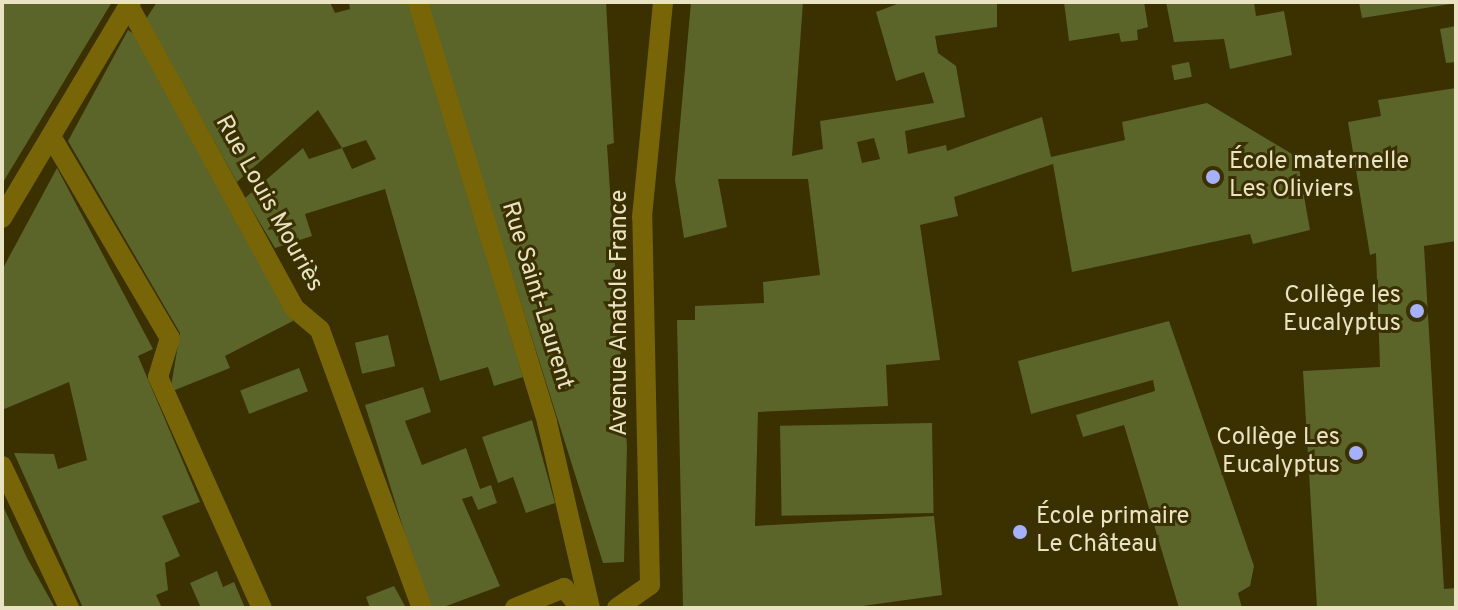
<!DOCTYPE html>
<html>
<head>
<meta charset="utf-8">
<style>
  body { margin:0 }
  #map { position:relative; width:1458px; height:610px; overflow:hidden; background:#3a3000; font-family:Overpass,sans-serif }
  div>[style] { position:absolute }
  .building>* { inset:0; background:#5b6429; transform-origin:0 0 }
  .lane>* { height:20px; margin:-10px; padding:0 10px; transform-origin:10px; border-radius:10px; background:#776507 }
  .street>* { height:20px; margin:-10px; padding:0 10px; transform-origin:10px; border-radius:10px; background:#776507 }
  .dots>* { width:22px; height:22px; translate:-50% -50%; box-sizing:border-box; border:4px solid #3a3000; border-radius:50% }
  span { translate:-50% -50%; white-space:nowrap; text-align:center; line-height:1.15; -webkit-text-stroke:6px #3a3000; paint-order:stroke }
  .poi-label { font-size:24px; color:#e9e2c3 }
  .left { translate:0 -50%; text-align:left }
  .right { translate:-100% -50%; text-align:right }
  .street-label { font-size:24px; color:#e9e2c3 }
  .frame { position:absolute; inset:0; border:4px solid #e9e2c3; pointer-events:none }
</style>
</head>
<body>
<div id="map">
  <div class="building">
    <i style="clip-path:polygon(2px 2px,112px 2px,2px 184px)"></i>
    <i style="clip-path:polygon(157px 2px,330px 2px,335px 13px,350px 9px,349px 2px,410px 2px,523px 377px,494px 386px,488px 367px,440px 381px,385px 189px,305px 214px,312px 236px,275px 248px,245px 198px,303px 148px,309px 159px,342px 148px,352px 169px,376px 159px,366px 140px,342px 148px,318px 110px,237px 182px,146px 19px)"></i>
    <i style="clip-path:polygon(426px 2px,606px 2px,614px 143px,607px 145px,627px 447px,624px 562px,603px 563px)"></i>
    <i style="clip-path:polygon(evenodd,691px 2px,803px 2px,792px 156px,823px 149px,820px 121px,934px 103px,924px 72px,896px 81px,876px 12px,902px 2px,997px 2px,997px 27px,935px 36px,938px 53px,956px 66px,965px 117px,905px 131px,908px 154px,946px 145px,947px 151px,1042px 117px,1051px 157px,1125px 140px,1122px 122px,1207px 103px,1297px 157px,1310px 230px,1253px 244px,1250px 234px,1072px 272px,1053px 164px,954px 197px,958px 216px,920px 225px,940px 360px,886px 365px,888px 406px,758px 412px,755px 526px,934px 516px,942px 595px,848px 608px,683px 608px,677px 320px,695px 320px,695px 306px,764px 303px,763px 282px,820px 275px,808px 179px,718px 179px,727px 227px,684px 238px,675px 180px,691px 2px,874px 138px,880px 159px,862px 163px,857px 142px,874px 138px)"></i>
    <i style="clip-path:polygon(1064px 2px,1144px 2px,1148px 27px,1137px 30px,1138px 40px,1121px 42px,1119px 33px,1069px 41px)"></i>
    <i style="clip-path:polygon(1166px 2px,1254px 2px,1256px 16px,1284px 11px,1292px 55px,1230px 69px,1224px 39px,1174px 42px)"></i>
    <i style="clip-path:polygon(1359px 2px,1451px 2px,1451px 4px,1362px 18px)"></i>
    <i style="clip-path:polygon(1456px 26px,1456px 62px,1446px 63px,1440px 29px)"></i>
    <i style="clip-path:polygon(128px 30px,143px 40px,293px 321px,225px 356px,230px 368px,170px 392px,180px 333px,68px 141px)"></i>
    <i style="left:1189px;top:62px;width:15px;height:18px;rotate:79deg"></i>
    <i style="clip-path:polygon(1456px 88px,1456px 241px,1424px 246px,1444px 589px,1456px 588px,1456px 608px,1317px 608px,1303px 371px,1380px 367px,1376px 253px,1370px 255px,1348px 122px,1381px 116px,1378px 100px)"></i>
    <i style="clip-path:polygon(57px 168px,153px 349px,138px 356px,200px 502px,162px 516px,180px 556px,165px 563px,168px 590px,156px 595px,162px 608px,83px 608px,14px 453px,54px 454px,58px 469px,87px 460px,69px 382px,2px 410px,2px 270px)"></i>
    <i style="clip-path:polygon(1169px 321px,1254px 566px,1250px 586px,1238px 593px,1242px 608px,1179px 608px,1124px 425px,1083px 437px,1076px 415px,1155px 391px,1153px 380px,1031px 414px,1018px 361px)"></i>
    <i style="left:388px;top:335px;width:32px;height:34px;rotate:77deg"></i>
    <i style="left:299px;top:368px;width:25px;height:63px;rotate:69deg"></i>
    <i style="clip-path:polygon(423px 387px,431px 412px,405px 421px,422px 465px,466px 448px,480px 489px,491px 485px,497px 503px,478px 510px,472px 496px,462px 499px,500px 586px,441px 608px,428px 608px,365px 405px)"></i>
    <i style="clip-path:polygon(532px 420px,555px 503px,526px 513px,513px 477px,498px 483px,482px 437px)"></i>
    <i style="left:932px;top:423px;width:90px;height:152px;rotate:89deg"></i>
    <i style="clip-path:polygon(2px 504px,27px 558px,55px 608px,2px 608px)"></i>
    <i style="clip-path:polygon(217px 571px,223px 587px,234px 582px,245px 608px,201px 608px,190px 583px)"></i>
    <i style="clip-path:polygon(394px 586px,406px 608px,370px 608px,366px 597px)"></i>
  </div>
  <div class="lane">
    <i style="left:418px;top:2px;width:439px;rotate:72.9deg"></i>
    <i style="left:547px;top:422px;width:191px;rotate:77deg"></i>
    <i style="left:129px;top:6px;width:344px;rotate:61.3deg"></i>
    <i style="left:294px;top:308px;width:34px;rotate:40deg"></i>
    <i style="left:320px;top:330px;width:296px;rotate:69.9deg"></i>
    <i style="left:52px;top:138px;width:232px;rotate:59.5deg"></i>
    <i style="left:170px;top:338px;width:41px;rotate:107.1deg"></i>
    <i style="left:158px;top:377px;width:253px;rotate:65.8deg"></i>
  </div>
  <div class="street">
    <i style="left:2px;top:218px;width:252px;rotate:-59.2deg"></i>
    <i style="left:2px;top:466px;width:157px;rotate:64.7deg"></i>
    <i style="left:515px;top:608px;width:53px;rotate:-22.2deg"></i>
    <i style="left:564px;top:588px;width:26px;rotate:50deg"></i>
    <i style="left:617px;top:608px;width:40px;rotate:-34.9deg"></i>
    <i style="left:650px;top:585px;width:368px;rotate:-91.2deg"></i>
    <i style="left:642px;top:217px;width:216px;rotate:-84.4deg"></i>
  </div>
  <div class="dots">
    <i style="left:1213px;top:177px;background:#a5b1fc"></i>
    <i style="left:1417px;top:311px;background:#a5b1fc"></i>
    <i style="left:1356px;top:453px;background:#a5b1fc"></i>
    <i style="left:1020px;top:532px;background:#a5b1fc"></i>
  </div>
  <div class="poi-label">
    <span class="left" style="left:1229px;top:177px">École maternelle<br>Les Oliviers</span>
    <span class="right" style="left:1401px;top:311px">Collège les<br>Eucalyptus</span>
    <span class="right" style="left:1340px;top:453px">Collège Les<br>Eucalyptus</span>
    <span class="left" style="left:1036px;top:532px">École primaire<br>Le Château</span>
  </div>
  <div class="street-label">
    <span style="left:268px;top:204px;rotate:61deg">Rue Louis Mouriès</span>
    <span style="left:536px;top:296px;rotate:73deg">Rue Saint-Laurent</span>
    <span style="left:621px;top:313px;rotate:-90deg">Avenue Anatole France</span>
  </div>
  <div class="frame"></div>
</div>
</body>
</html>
